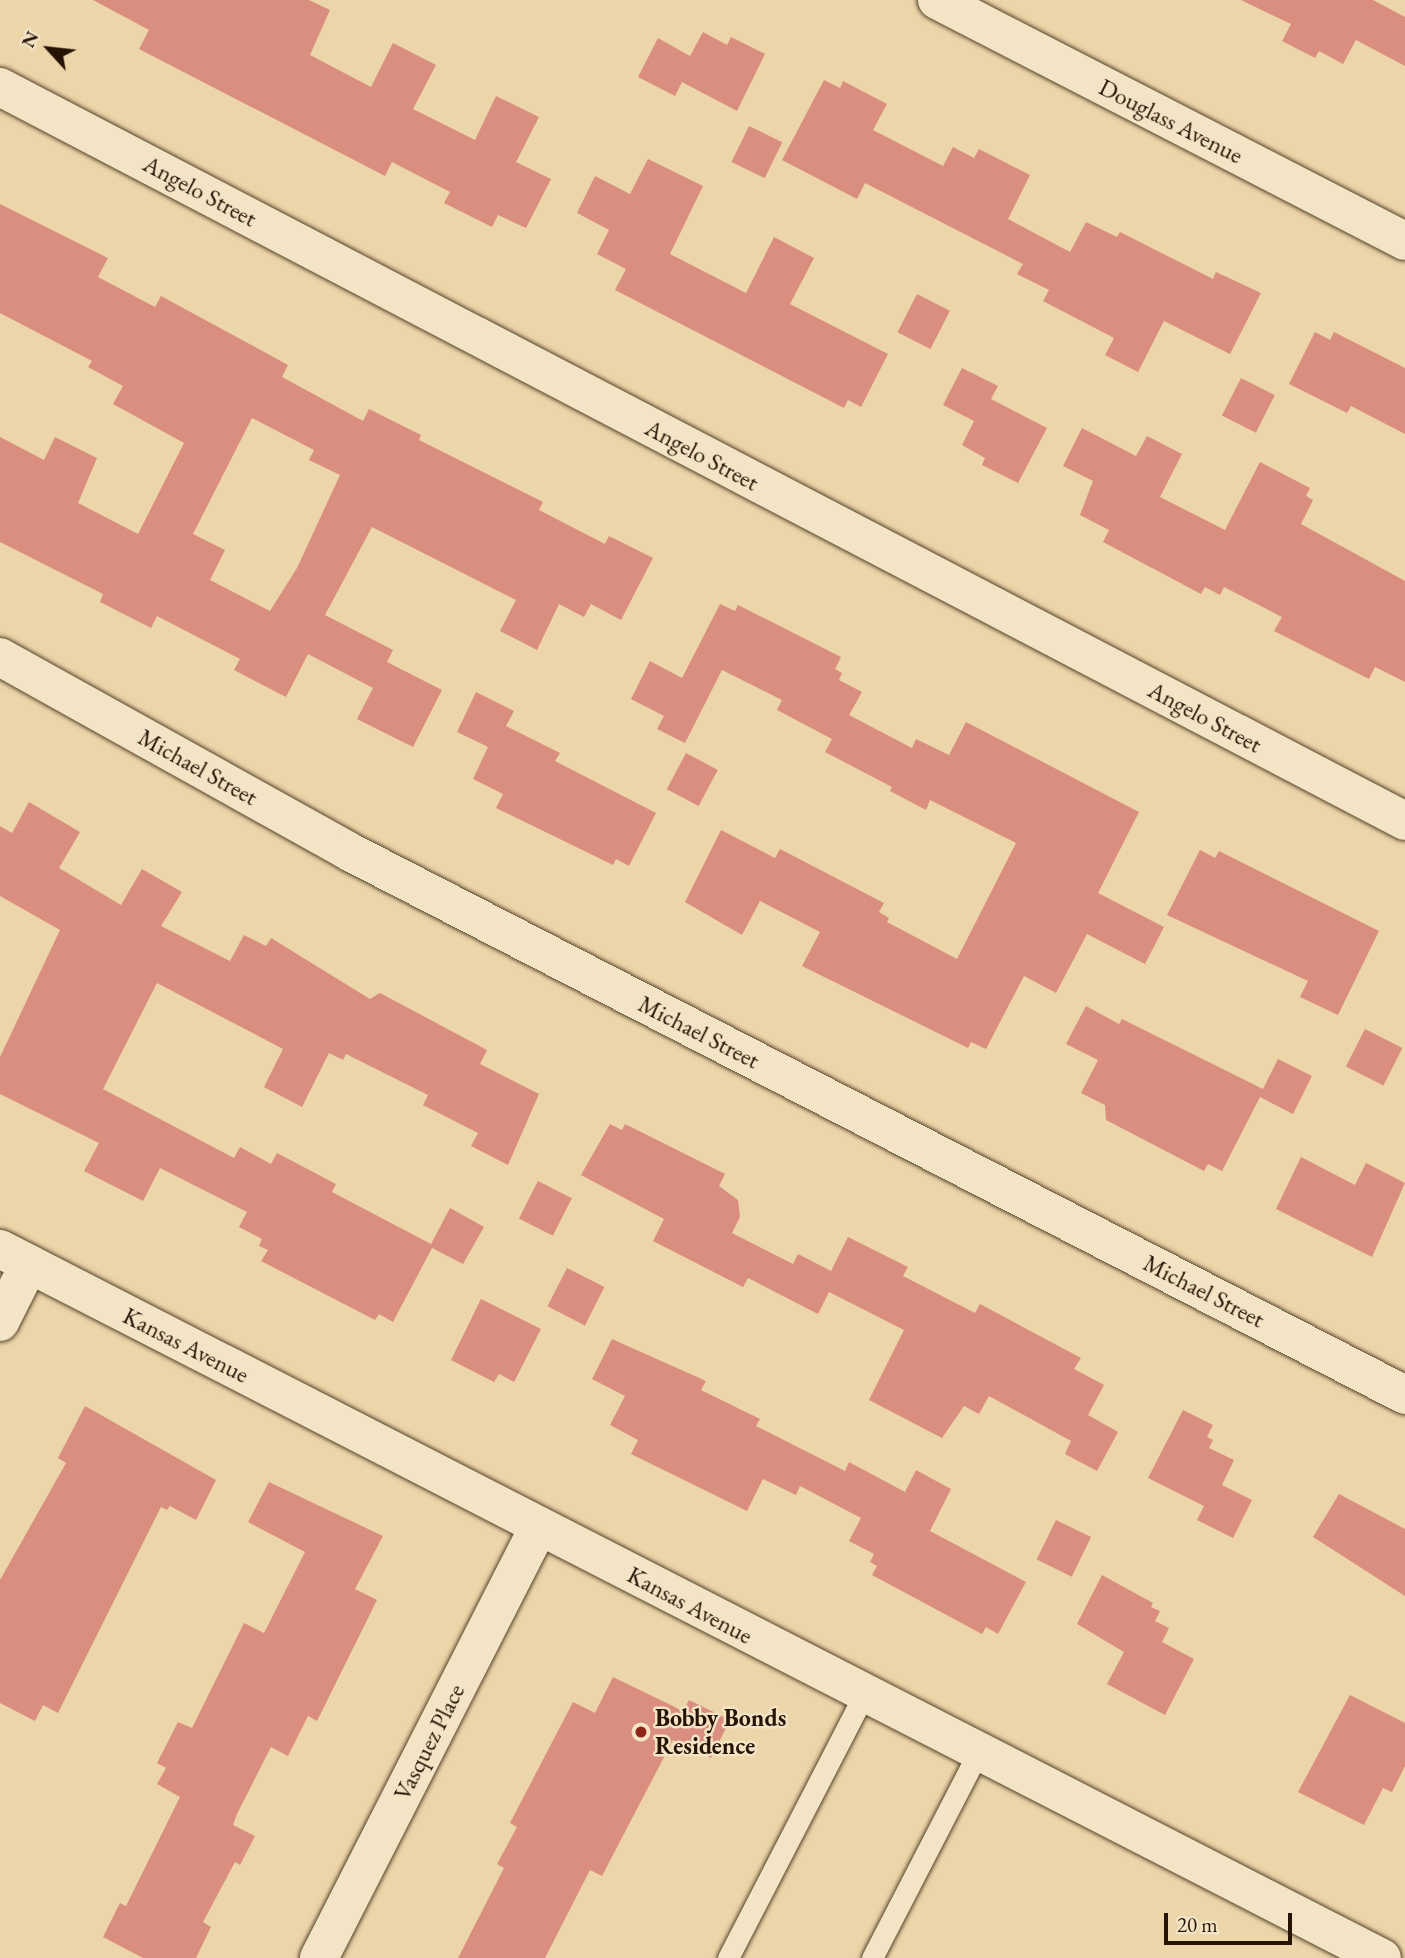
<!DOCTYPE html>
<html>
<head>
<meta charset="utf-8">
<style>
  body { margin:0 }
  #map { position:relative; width:1405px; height:1958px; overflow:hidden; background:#ecd5a8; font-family:"EB Garamond",serif }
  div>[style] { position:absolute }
  .building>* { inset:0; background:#da8e7f; transform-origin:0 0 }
  .roads { filter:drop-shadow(0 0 2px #57442d) drop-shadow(0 0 2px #57442d) }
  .service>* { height:21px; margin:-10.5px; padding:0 10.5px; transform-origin:10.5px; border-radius:10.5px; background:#f3e4c6 }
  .minor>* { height:38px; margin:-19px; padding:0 19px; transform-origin:19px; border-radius:19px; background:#f3e4c6 }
  .tertiary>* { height:38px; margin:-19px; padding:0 19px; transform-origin:19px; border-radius:19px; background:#f3e4c6 }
  .dots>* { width:19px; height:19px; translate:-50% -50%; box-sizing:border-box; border:4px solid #f3e4c6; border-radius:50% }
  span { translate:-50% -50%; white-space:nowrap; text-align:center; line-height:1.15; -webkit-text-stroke:5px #f3e4c6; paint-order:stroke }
  .street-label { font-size:24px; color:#251404 }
  .poi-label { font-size:24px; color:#251404; font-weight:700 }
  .left { translate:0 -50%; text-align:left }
  .north { position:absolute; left:14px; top:14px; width:70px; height:70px; -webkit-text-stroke:5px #f3e4c6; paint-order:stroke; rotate:297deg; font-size:19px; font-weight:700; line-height:28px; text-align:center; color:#251404 }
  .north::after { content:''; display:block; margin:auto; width:24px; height:32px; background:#251404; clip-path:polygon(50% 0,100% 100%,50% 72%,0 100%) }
  .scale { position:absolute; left:1164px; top:1913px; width:128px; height:32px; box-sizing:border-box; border:4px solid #251404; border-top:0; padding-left:9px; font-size:21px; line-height:24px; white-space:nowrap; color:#251404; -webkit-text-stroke:5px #f3e4c6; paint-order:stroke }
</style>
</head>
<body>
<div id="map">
  <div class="building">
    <i style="clip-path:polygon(93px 0,309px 0,330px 10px,310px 55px,371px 87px,393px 43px,436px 65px,413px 109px,475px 140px,496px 96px,539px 117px,516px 162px,551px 179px,526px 228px,498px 215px,492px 227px,444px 203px,450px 192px,392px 162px,385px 176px,139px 49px,149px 30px)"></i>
    <i style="clip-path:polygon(1241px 0,1373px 0,1405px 17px,1405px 66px,1356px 40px,1343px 64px,1319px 51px,1315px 58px,1282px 41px,1291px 24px)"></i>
    <i style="clip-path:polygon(703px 32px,727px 45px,731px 37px,765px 54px,737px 111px,682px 82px,675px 96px,638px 77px,658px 38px,690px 56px)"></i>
    <i style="clip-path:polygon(824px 80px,840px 88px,843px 81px,887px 104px,873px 130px,943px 166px,953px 147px,974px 158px,979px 149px,1030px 175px,1008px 219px,1070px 252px,1086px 222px,1117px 237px,1120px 232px,1213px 279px,1216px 272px,1261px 293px,1230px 354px,1164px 321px,1138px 372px,1105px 355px,1114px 338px,1043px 301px,1049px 290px,1017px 274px,1023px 264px,865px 183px,857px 199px,782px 160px)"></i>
    <i style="left:749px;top:126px;width:37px;height:40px;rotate:26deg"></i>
    <i style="clip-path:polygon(648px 159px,703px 186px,670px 254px,746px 293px,774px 237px,814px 258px,790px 304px,888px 354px,861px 407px,848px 400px,844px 408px,615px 290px,626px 269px,597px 254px,609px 230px,577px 213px,595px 176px,630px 194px)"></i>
    <i style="clip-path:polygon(evenodd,0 204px,108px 258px,98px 277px,155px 307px,161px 296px,288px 365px,282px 377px,363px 421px,369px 409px,421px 435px,419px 440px,543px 502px,539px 510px,605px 544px,609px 536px,653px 558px,621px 620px,591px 604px,584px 617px,559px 604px,537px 650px,500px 631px,516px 600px,372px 527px,325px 615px,393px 650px,387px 662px,442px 690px,413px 747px,357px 719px,373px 688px,308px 654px,286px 697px,234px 670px,240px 659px,157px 616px,151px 628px,100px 602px,103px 594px,0 542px,0 437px,44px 460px,55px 437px,97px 458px,78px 503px,138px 534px,184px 443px,113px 404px,123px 386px,88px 367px,92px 361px,0 313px,0 204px,252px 418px,314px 450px,309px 460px,340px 475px,297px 568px,270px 611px,210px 580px,225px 550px,193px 534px,252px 418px)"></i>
    <i style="left:917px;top:294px;width:37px;height:43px;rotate:27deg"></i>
    <i style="clip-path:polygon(1315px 332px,1330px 340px,1334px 332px,1405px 368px,1405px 434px,1351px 406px,1347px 413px,1289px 384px)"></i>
    <i style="clip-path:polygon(962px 368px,998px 386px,991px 399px,1047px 428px,1018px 483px,982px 465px,985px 458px,962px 445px,974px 421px,943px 405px)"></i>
    <i style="left:1241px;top:378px;width:38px;height:42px;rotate:27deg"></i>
    <i style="clip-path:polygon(1082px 428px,1136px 456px,1147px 436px,1182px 454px,1160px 497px,1225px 530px,1260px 462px,1310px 488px,1306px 496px,1313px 500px,1301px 524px,1405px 581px,1405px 682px,1375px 667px,1369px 679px,1274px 631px,1282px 617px,1224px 587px,1220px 595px,1205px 587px,1201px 594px,1103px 542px,1109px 530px,1080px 515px,1093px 481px,1063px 466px)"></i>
    <i style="clip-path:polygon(720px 604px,735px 611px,738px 605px,841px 657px,835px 669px,842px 673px,839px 680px,862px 692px,849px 715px,912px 748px,916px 739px,949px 755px,966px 722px,1139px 812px,1098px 893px,1164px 927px,1145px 964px,1087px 934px,1056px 993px,1024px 976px,986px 1049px,971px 1042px,968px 1048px,802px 966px,820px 932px,760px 901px,742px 935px,685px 902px,721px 830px,775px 858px,780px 849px,884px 903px,879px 912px,889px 918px,887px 922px,957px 959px,1016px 843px,930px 800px,926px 810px,890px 791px,892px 787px,825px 752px,832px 739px,777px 710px,782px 700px,722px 670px,685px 743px,657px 729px,664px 716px,631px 699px,650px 661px,682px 678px)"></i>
    <i style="clip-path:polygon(476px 692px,514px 711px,506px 726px,560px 753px,555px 761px,656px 813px,629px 866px,616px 859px,613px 865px,496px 808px,503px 794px,473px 779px,488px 747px,457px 732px)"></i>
    <i style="left:686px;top:753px;width:36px;height:41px;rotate:28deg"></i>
    <i style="clip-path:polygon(29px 802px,80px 832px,59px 868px,121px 905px,142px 869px,182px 892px,161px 926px,230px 961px,244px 935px,266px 946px,271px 938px,370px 999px,380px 993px,487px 1050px,480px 1064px,539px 1094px,508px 1165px,471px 1146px,478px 1133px,423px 1105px,428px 1095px,346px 1054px,343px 1060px,329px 1053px,302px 1107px,264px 1087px,283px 1049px,157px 983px,103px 1089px,234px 1158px,240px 1147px,271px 1164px,277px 1153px,336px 1184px,332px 1192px,431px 1244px,450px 1208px,484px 1227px,463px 1264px,432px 1248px,393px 1322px,379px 1314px,375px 1320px,261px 1261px,268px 1250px,259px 1246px,262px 1239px,239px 1227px,247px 1212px,160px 1168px,143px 1201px,84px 1171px,99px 1143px,0 1094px,0 1057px,60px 930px,0 896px,0 826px,12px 833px)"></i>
    <i style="clip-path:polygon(1200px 850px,1215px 858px,1219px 851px,1379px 931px,1338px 1015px,1300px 997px,1308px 981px,1167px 915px)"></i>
    <i style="clip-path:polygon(1086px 1006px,1119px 1024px,1122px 1019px,1263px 1089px,1278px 1059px,1312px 1076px,1293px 1114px,1260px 1097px,1222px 1171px,1208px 1164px,1204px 1171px,1106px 1120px,1105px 1105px,1081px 1093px,1098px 1060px,1066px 1044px)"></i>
    <i style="left:1365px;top:1029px;width:42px;height:42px;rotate:27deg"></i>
    <i style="clip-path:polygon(610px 1124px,622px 1130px,625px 1124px,725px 1174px,719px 1186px,738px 1200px,740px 1217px,732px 1233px,793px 1264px,798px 1254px,831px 1271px,848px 1237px,908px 1267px,903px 1276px,975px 1313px,980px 1304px,1081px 1358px,1074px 1369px,1104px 1385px,1088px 1415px,1118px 1432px,1097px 1471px,1065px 1454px,1071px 1441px,989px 1396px,979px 1414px,964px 1406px,942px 1438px,869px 1400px,904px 1330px,829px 1292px,818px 1314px,748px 1278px,743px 1287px,653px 1241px,664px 1219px,581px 1175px)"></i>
    <i style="clip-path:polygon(1301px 1157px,1355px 1185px,1366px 1163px,1405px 1183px,1372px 1257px,1276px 1209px)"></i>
    <i style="left:538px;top:1181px;width:38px;height:42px;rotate:27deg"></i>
    <i style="left:567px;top:1268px;width:42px;height:43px;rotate:27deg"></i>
    <i style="clip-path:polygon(481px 1299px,541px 1329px,514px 1382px,499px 1374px,494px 1382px,451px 1360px)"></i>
    <i style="clip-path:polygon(612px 1339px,706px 1381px,701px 1390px,760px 1419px,756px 1426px,845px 1471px,849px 1462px,905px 1492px,916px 1470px,951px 1489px,930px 1531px,1026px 1582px,998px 1634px,986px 1627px,982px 1634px,872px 1575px,877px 1566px,870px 1562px,874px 1554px,849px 1541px,861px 1518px,800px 1486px,796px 1495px,763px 1479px,747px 1511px,631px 1454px,638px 1440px,610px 1425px,625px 1396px,592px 1379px)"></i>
    <i style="clip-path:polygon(85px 1406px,216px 1480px,196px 1520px,170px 1506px,167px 1510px,161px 1507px,58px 1713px,43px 1705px,35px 1721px,0 1703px,0 1580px,66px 1463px,58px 1458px)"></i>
    <i style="clip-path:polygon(1183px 1410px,1213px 1425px,1207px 1437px,1213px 1440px,1209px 1448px,1234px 1460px,1222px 1485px,1252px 1500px,1233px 1538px,1197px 1520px,1204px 1506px,1148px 1478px)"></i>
    <i style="clip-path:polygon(269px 1482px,383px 1536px,355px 1589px,377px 1600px,317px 1721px,308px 1716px,288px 1756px,271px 1747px,237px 1814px,233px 1825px,255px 1836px,240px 1865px,235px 1862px,203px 1922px,211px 1927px,196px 1958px,143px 1958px,103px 1937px,120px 1903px,126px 1906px,180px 1797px,157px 1784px,166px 1768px,157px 1763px,178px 1722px,192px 1728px,244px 1623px,264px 1633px,305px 1552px,248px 1522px)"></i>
    <i style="clip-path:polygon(1339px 1494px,1405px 1529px,1405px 1596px,1313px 1537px)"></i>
    <i style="left:1056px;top:1520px;width:39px;height:44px;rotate:26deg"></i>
    <i style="clip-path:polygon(1102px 1575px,1153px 1603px,1151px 1607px,1160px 1611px,1155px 1621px,1169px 1628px,1162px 1642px,1194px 1659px,1165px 1715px,1107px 1684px,1124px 1652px,1077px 1624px)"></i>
    <i style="clip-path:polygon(613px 1677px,683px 1711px,689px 1700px,730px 1720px,711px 1758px,673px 1740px,602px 1876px,590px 1870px,545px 1958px,458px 1958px,504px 1868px,497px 1864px,517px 1827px,510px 1823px,573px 1702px,595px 1713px)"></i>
    <i style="clip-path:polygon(1350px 1695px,1405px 1723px,1405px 1766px,1392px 1792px,1383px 1788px,1364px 1825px,1298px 1792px)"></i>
  </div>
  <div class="roads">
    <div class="service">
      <i style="left:728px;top:1958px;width:295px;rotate:-62.7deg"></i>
      <i style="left:872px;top:1958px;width:231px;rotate:-62.7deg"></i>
    </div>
    <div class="minor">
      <i style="left:937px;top:0;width:526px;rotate:27.25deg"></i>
      <i style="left:0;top:87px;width:1585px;rotate:27.58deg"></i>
      <i style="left:0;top:657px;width:398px;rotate:29.1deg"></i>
      <i style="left:348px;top:851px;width:1189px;rotate:27.23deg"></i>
      <i style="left:0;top:1322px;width:65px;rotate:-63.4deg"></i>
      <i style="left:319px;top:1958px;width:485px;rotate:-63deg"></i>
    </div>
    <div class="tertiary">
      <i style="left:0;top:1249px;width:1553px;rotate:27.16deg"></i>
    </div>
  </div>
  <div class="dots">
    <i style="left:641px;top:1732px;background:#8f2418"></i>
  </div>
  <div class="street-label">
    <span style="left:1171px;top:121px;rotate:27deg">Douglass Avenue</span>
    <span style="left:200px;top:191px;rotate:28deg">Angelo Street</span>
    <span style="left:702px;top:455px;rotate:28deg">Angelo Street</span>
    <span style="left:1205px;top:717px;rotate:28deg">Angelo Street</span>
    <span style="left:198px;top:767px;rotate:29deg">Michael Street</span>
    <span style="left:699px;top:1032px;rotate:27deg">Michael Street</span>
    <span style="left:1204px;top:1291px;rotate:27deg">Michael Street</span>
    <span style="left:186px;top:1345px;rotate:27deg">Kansas Avenue</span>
    <span style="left:690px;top:1605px;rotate:28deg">Kansas Avenue</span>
    <span style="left:429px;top:1742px;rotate:-63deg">Vasquez Place</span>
  </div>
  <div class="poi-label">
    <span class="left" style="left:655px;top:1732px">Bobby Bonds<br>Residence</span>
  </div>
  <div class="north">N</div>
  <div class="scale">20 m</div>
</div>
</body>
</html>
